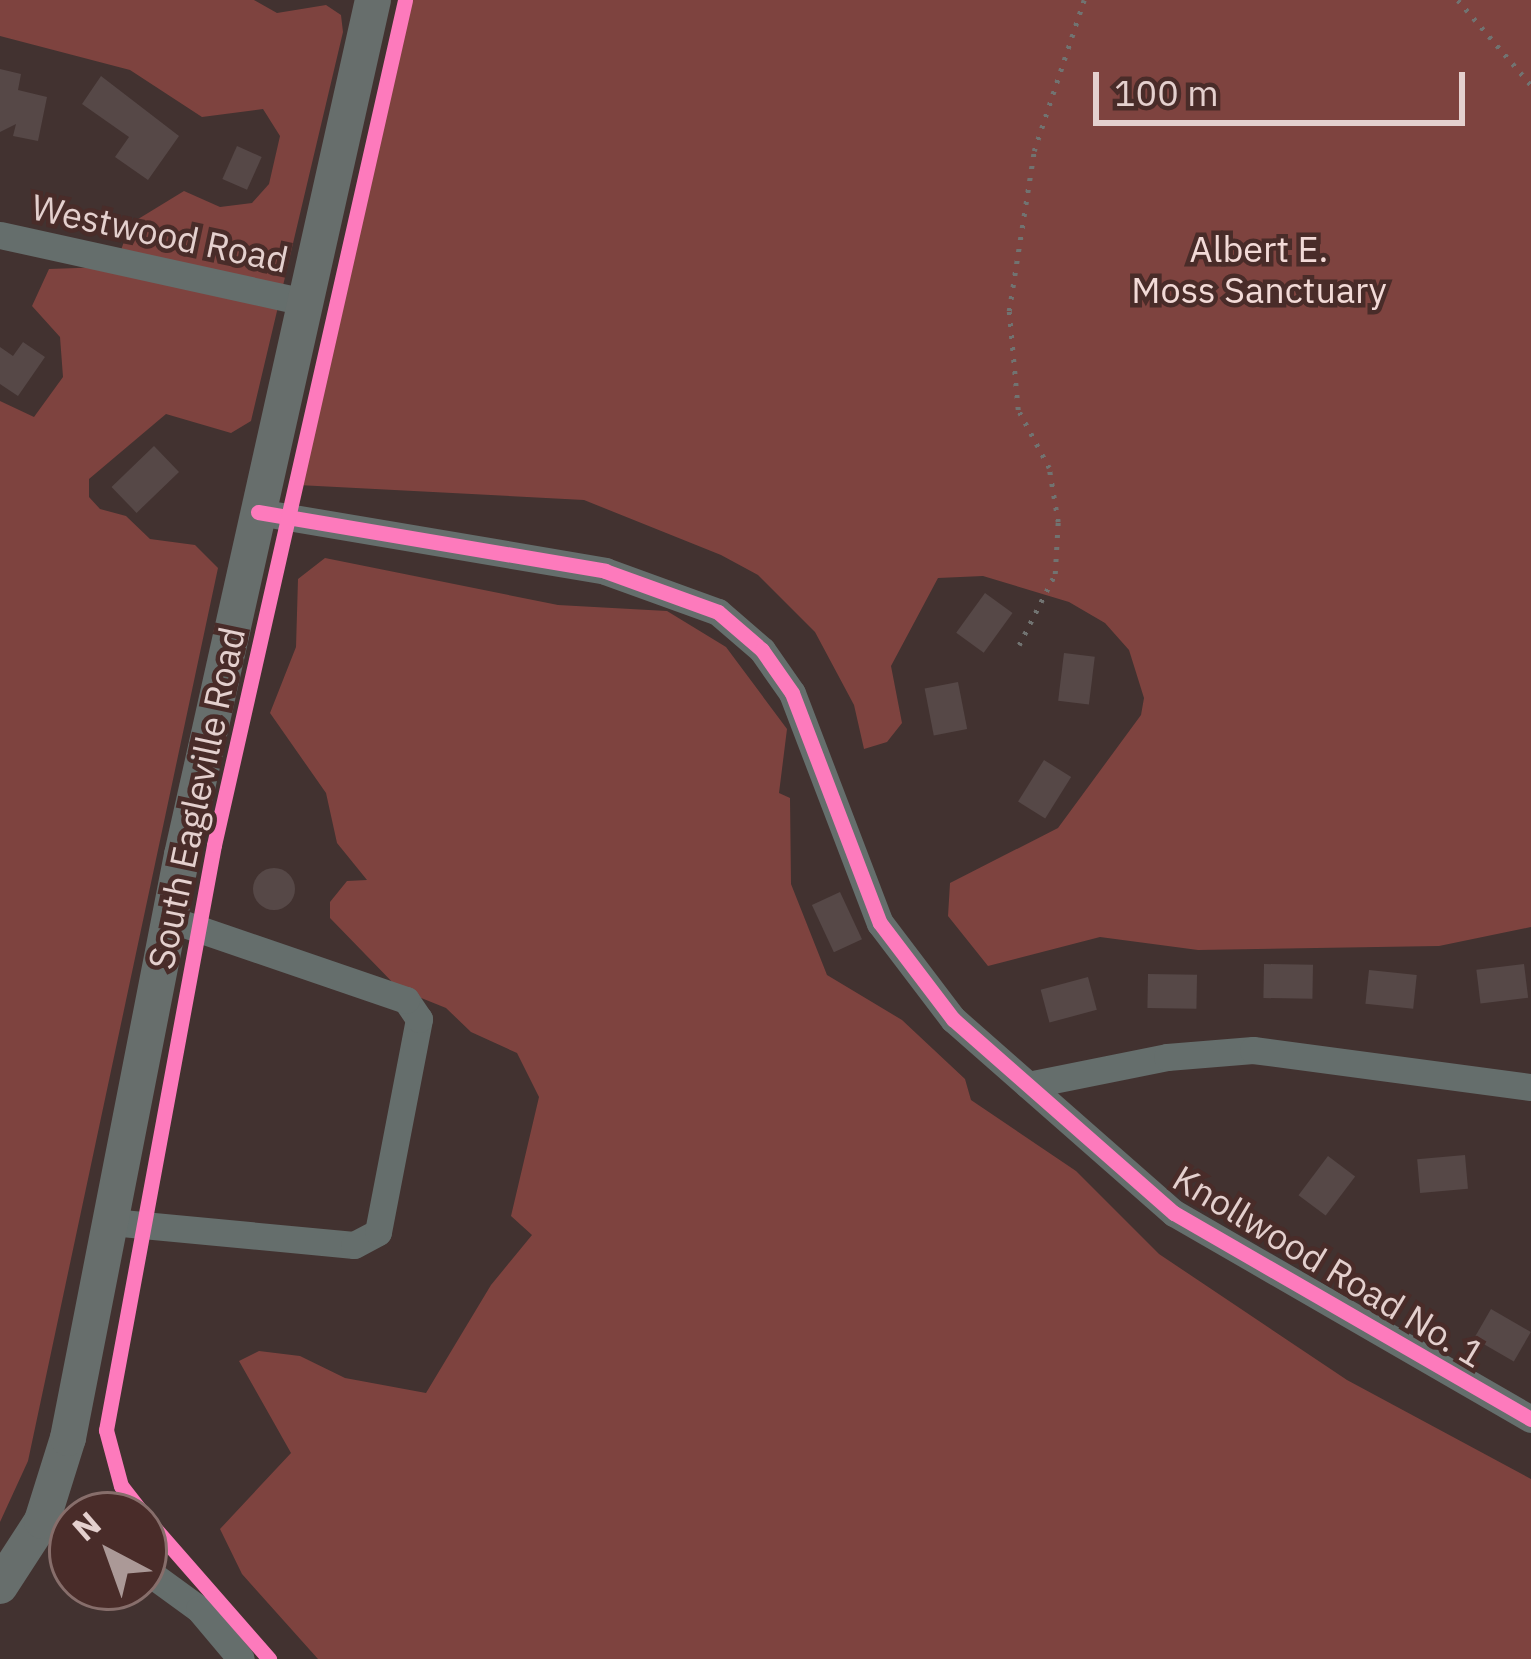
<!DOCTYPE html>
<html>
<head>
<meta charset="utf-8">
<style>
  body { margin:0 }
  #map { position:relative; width:1531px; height:1659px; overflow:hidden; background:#423230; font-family:"IBM Plex Sans",sans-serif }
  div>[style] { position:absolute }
  .green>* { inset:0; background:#7e433f }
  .building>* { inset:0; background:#564847; transform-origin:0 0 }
  .round { border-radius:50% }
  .path>* { height:4.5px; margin-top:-2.25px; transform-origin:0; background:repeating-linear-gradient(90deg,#717371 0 3px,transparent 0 12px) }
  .minor>* { height:27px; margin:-13.5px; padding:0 13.5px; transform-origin:13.5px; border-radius:13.5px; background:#656e6c }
  .major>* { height:36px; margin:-18px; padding:0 18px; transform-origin:18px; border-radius:18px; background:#676e6c }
  .cycleway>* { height:15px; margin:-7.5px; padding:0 7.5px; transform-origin:7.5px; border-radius:7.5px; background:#fd7abc }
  span { translate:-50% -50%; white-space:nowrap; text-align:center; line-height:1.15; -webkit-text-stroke:9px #492c29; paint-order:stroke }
  .street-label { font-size:36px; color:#e4d0ce }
  .park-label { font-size:36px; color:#f2dad7 }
  .north { position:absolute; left:48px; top:1491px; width:120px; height:120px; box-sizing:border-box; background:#492c29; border:3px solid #876e6b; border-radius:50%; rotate:319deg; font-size:33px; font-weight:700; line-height:48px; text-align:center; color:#e4d0ce }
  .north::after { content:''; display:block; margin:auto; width:42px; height:54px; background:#ab9997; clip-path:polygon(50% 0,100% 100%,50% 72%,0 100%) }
  .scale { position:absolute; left:1093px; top:72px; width:372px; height:54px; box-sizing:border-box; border:6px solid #e4d0ce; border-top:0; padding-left:15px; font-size:36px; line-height:42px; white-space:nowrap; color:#e4d0ce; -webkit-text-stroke:9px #492c29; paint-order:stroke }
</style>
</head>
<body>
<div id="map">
  <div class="green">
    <i style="clip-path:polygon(0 0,254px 0,277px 13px,326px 5px,341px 15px,343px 32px,251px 421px,231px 433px,166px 414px,89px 479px,89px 497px,100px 509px,126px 516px,150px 539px,195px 545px,218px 568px,28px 1461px,0 1522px,0 401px,34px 417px,63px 377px,60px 337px,32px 306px,49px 269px,106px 267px,119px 256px,130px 224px,184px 191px,220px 207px,252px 203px,269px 184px,280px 136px,263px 109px,202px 117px,130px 70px,0 36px)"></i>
    <i style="clip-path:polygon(403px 0,1531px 0,1531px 927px,1439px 946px,1198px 950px,1100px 937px,988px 966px,948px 916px,950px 883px,1058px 828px,1141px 715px,1144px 698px,1129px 650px,1105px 623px,1069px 602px,983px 576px,938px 578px,891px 666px,902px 723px,887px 742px,864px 749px,854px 705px,815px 632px,758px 575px,721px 555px,584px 500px,298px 485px)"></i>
    <i style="clip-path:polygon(325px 558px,558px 605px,667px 611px,726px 647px,787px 729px,779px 793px,790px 798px,791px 884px,827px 975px,902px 1020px,965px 1079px,971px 1100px,1076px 1171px,1159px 1254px,1347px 1380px,1531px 1479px,1531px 1659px,318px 1659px,242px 1574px,220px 1529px,291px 1453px,239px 1361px,259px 1351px,300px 1356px,345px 1378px,426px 1393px,491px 1285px,532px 1235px,511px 1216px,539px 1097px,517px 1053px,471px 1032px,446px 1008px,399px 989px,330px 918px,330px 902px,347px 881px,367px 880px,337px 843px,326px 793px,270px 713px,296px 647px,298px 579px)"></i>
  </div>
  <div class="building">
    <i style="clip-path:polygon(0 69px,21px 74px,18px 90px,47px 97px,38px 141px,13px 136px,16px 124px,0 132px)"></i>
    <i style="clip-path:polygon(101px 76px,179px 136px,148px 180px,115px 157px,129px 137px,82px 104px)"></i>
    <i style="left:237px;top:146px;width:27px;height:36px;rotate:24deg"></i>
    <i style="clip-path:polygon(23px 342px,45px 357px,18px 396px,0 384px,0 347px,13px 356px)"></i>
    <i style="left:154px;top:446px;width:36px;height:59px;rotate:46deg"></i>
    <i style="left:985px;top:593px;width:34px;height:49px;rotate:36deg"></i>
    <i style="left:1064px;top:653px;width:31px;height:48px;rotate:7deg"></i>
    <i style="left:958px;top:682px;width:48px;height:34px;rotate:79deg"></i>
    <i style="left:1044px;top:760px;width:32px;height:49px;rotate:32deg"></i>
    <i class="round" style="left:253px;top:868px;width:42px;height:42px"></i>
    <i style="left:840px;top:892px;width:52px;height:31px;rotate:65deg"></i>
    <i style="left:1264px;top:964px;width:49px;height:34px;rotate:1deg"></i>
    <i style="left:1524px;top:964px;width:34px;height:48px;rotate:83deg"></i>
    <i style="left:1369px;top:970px;width:48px;height:34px;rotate:6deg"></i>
    <i style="left:1148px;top:974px;width:49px;height:34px;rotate:1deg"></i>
    <i style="left:1088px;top:977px;width:34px;height:49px;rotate:75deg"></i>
    <i style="left:1465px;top:1155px;width:34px;height:48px;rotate:85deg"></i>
    <i style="left:1328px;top:1156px;width:34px;height:49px;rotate:37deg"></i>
    <i style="left:1491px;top:1309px;width:46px;height:34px;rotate:30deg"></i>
  </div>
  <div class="path">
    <i style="left:1458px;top:0;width:112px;rotate:49.3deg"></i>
    <i style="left:1019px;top:645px;width:80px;rotate:-63.1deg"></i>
    <i style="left:1055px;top:574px;width:52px;rotate:-86.7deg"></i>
    <i style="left:1058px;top:522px;width:55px;rotate:-99.5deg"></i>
    <i style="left:1049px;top:468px;width:66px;rotate:-118.1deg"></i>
    <i style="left:1018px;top:410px;width:99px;rotate:-95.2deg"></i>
    <i style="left:1009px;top:311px;width:162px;rotate:-81.1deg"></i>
    <i style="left:1034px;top:151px;width:159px;rotate:-71.7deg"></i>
  </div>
  <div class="minor">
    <i style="left:0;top:235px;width:312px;rotate:12.4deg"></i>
    <i style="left:258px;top:512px;width:352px;rotate:9.6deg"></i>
    <i style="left:605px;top:571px;width:120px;rotate:19.9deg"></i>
    <i style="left:718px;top:612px;width:58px;rotate:40.8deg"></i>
    <i style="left:762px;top:650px;width:52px;rotate:55.1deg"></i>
    <i style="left:792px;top:693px;width:246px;rotate:69.1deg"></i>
    <i style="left:880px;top:923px;width:121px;rotate:52.8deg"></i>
    <i style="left:953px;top:1019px;width:294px;rotate:41.3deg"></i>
    <i style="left:1174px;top:1213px;width:412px;rotate:30deg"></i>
    <i style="left:1028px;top:1085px;width:142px;rotate:-11.4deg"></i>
    <i style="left:1167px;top:1057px;width:86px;rotate:-4.7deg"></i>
    <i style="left:1253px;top:1050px;width:280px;rotate:7.6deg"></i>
    <i style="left:111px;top:1222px;width:244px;rotate:5.4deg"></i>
    <i style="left:354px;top:1245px;width:27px;rotate:-28deg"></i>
    <i style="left:378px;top:1232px;width:217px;rotate:-79.1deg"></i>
    <i style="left:419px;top:1019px;width:23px;rotate:-124deg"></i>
    <i style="left:406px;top:1000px;width:250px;rotate:-161.1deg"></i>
    <i style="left:42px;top:1521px;width:32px;rotate:22deg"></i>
    <i style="left:144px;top:1569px;width:68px;rotate:36deg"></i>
    <i style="left:199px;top:1609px;width:65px;rotate:50deg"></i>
  </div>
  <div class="major">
    <i style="left:0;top:1586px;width:77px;rotate:-57.1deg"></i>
    <i style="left:42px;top:1521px;width:87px;rotate:-72.6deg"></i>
    <i style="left:68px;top:1438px;width:594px;rotate:-78.94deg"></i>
    <i style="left:182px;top:855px;width:876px;rotate:-77.41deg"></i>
  </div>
  <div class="cycleway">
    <i style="left:258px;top:512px;width:352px;rotate:9.6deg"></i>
    <i style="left:605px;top:571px;width:120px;rotate:19.9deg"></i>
    <i style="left:718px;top:612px;width:58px;rotate:40.8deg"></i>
    <i style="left:762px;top:650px;width:52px;rotate:55.1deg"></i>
    <i style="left:792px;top:693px;width:246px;rotate:69.1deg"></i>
    <i style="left:880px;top:923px;width:121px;rotate:52.8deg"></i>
    <i style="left:953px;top:1019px;width:294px;rotate:41.3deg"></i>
    <i style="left:1174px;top:1213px;width:412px;rotate:30deg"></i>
    <i style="left:144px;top:1515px;width:37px;rotate:-128deg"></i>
    <i style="left:121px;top:1486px;width:58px;rotate:-105deg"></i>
    <i style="left:106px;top:1430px;width:595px;rotate:-79.54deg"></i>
    <i style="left:214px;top:845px;width:866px;rotate:-77.26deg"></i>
    <i style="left:144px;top:1516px;width:190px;rotate:48.8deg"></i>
  </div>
  <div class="street-label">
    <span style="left:160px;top:233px;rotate:12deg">Westwood Road</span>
    <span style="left:196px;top:798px;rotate:-78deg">South Eagleville Road</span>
    <span style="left:1329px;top:1266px;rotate:31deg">Knollwood Road No. 1</span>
  </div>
  <div class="park-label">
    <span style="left:1259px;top:269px">Albert E.<br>Moss Sanctuary</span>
  </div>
  <div class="north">N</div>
  <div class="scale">100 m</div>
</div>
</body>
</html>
